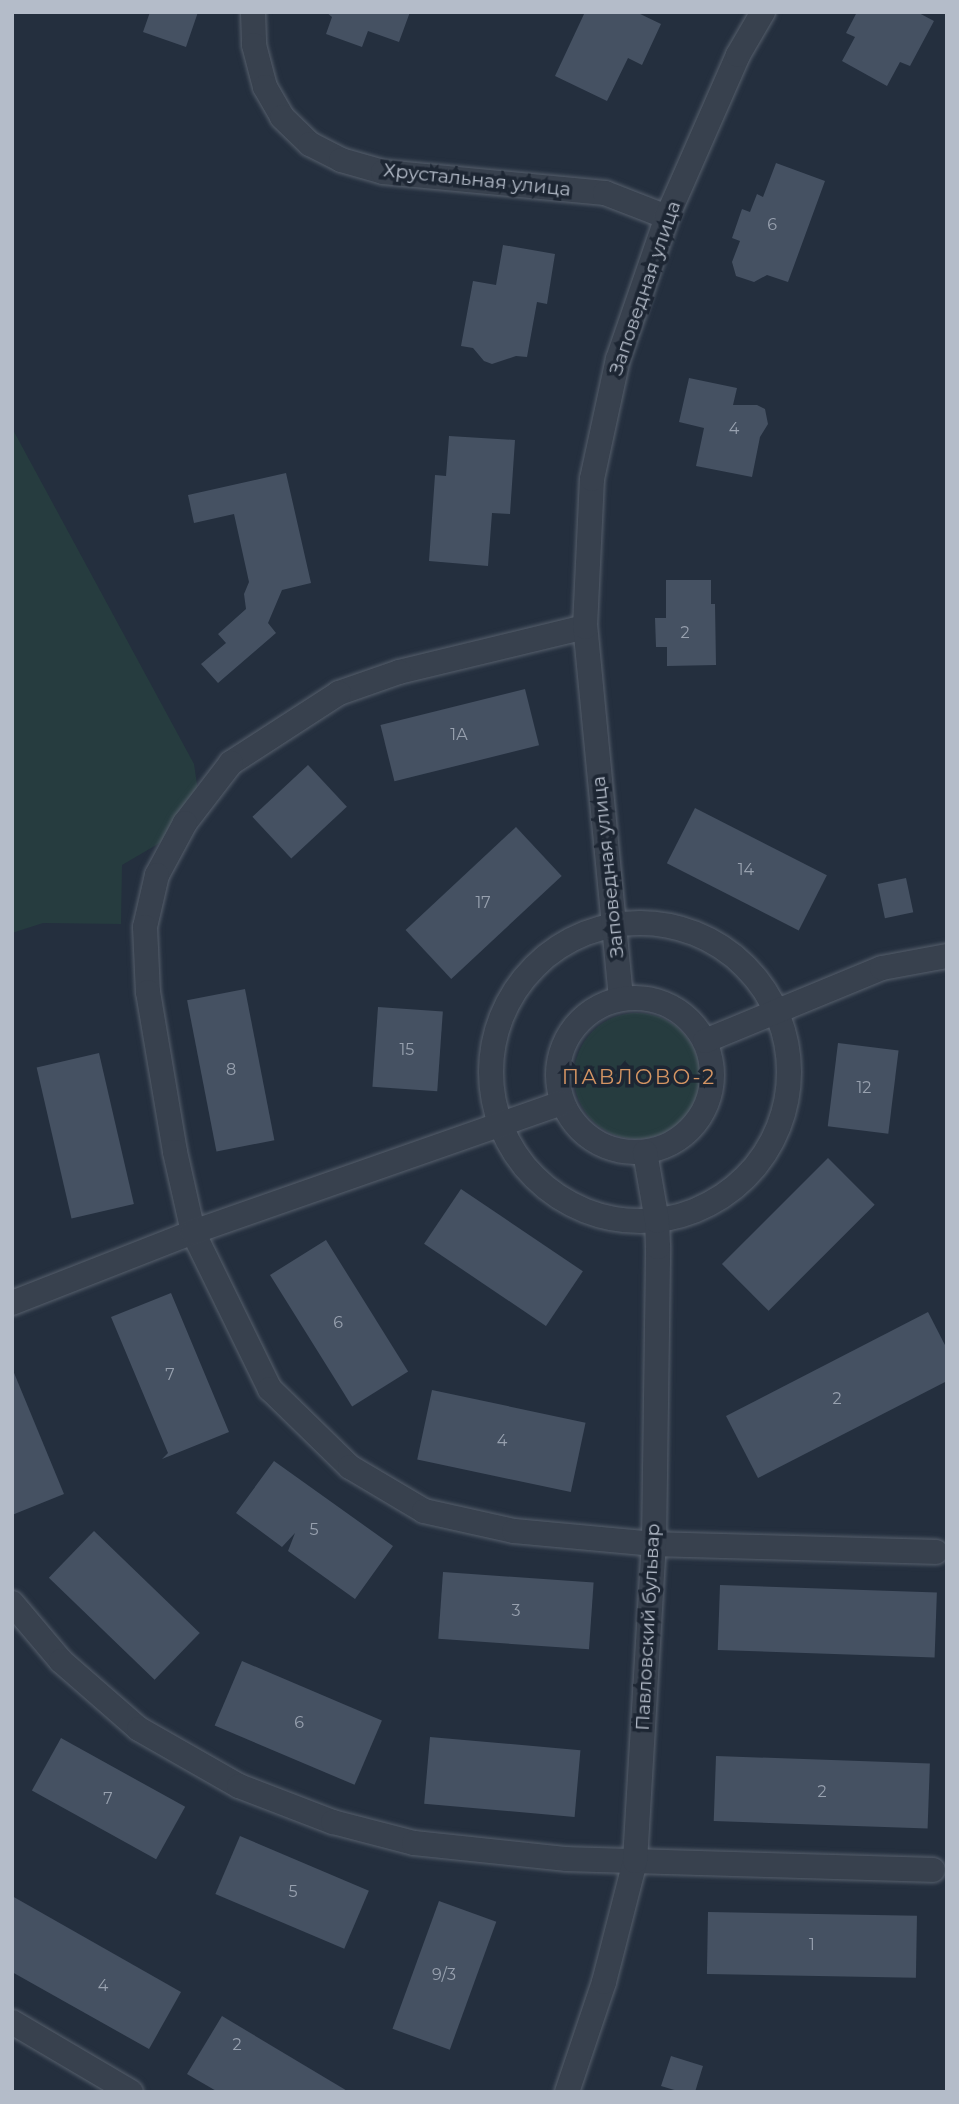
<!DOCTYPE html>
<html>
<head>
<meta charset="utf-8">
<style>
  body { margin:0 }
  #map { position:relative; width:959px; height:2104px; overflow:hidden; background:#242f3e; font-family:Montserrat,sans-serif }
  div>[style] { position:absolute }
  .green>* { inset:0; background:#263c3f }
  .round { border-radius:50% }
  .building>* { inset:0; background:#455162; transform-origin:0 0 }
  .roads { filter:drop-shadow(0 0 2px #565f6c) drop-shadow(0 0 2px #565f6c) }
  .minor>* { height:24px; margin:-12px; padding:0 12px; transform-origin:12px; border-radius:12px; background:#38414e }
  .minor>.ring { margin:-12px; padding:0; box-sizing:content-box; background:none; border:24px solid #38414e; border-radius:50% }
  span { translate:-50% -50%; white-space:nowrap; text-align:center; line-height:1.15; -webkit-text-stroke:7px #1d2633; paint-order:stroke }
  .number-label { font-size:16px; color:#98a1af }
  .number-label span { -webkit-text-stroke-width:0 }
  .street-label { font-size:19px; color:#b4bcc9 }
  .neighbourhood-label { font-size:21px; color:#d59563; letter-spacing:2px }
  .frame { position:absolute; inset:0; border:14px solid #b4bcc9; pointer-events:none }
</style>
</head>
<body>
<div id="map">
  <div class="green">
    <i style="clip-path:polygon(12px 428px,194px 764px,199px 798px,163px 841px,122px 865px,121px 924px,43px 923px,12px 933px)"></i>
    <i class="round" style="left:574px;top:1013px;width:126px;height:126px"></i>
  </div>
  <div class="building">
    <i style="clip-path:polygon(150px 12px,198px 12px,186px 47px,143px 32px)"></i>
    <i style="clip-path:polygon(326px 12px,410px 12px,399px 42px,368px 31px,362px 47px,326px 34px,332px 17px)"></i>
    <i style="clip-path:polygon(585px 12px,636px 12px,661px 24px,642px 65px,628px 58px,607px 101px,555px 76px)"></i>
    <i style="clip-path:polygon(857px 12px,917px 12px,934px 21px,910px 66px,900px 62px,887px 86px,842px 61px,855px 37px,846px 33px)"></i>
    <i style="clip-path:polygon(776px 163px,825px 181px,788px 282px,767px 275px,754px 282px,736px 276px,732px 262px,740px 241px,732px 238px,742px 209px,750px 212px,757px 194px,763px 197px)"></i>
    <i style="clip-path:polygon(503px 245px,555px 254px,547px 304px,537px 302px,527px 357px,516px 356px,492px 364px,484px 361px,473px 348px,461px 346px,473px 281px,496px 285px)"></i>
    <i style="clip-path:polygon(689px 378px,737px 388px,733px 405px,757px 405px,765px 409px,768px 424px,760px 437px,752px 477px,696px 466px,704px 428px,679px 422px)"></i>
    <i style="clip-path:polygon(449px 436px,515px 440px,510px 514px,492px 513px,488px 566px,429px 561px,435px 475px,446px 476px)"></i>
    <i style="clip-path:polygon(286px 473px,311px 583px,282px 590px,268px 623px,276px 633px,218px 683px,201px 664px,226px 643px,218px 634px,246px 609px,244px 594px,249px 582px,234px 514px,194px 523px,188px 495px)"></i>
    <i style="clip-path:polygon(666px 580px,711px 580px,711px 604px,715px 604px,716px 665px,667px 666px,667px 647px,656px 647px,655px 618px,666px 618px)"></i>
    <i style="left:525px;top:689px;width:58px;height:149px;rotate:76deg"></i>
    <i style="left:308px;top:765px;width:57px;height:76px;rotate:47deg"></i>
    <i style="left:695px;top:808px;width:148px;height:62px;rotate:27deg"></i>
    <i style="left:516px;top:827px;width:67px;height:151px;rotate:47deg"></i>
    <i style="left:906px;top:878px;width:35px;height:29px;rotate:78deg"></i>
    <i style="left:245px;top:989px;width:154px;height:59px;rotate:79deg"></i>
    <i style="left:378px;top:1007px;width:65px;height:80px;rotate:4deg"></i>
    <i style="left:838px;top:1043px;width:61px;height:84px;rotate:7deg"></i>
    <i style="left:99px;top:1053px;width:155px;height:64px;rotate:77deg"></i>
    <i style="left:828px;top:1158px;width:66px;height:150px;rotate:45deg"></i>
    <i style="left:461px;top:1189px;width:147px;height:66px;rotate:34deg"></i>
    <i style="left:326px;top:1240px;width:155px;height:66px;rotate:58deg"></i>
    <i style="clip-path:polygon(171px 1293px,229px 1432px,162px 1459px,168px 1453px,111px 1317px)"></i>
    <i style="clip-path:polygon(928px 1312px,947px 1349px,947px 1381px,758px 1478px,726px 1416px)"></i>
    <i style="clip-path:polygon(12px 1368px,64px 1494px,12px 1515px)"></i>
    <i style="left:432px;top:1390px;width:157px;height:71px;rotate:12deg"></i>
    <i style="clip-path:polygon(274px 1461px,393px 1546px,355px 1599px,288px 1551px,295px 1533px,282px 1547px,236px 1513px)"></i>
    <i style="left:94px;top:1531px;width:147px;height:65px;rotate:44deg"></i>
    <i style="left:443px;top:1572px;width:151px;height:67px;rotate:4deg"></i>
    <i style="left:720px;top:1585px;width:217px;height:65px;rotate:2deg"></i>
    <i style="left:242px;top:1661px;width:152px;height:70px;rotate:23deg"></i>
    <i style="left:430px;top:1737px;width:151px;height:67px;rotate:5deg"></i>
    <i style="left:61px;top:1738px;width:142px;height:60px;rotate:29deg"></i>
    <i style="left:716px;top:1756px;width:214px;height:65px;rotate:2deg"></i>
    <i style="left:240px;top:1836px;width:140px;height:63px;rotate:23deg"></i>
    <i style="clip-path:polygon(12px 1896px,181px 1992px,149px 2049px,12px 1972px)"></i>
    <i style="left:439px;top:1901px;width:61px;height:136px;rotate:20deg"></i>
    <i style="left:708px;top:1912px;width:209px;height:62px;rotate:1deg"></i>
    <i style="clip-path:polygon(222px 2016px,349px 2092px,218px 2092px,187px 2074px)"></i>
    <i style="clip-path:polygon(671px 2056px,703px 2066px,695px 2092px,681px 2092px,661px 2086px)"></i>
  </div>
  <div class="roads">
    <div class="minor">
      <i style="left:253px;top:12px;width:33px;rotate:88deg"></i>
      <i style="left:254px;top:45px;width:43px;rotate:75.3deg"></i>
      <i style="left:265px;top:87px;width:34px;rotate:60deg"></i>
      <i style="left:282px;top:117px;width:39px;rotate:44deg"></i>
      <i style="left:310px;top:144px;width:35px;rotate:27deg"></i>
      <i style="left:341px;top:160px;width:44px;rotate:15.9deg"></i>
      <i style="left:383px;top:172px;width:223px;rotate:5.4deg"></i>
      <i style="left:605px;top:193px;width:66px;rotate:21.2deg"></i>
      <i style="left:585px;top:627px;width:191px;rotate:166.4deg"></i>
      <i style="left:399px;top:672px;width:64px;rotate:160.7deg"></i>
      <i style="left:339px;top:693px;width:129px;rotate:147.1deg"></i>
      <i style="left:231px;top:763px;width:76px;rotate:127.5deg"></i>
      <i style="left:185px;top:823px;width:59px;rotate:118.3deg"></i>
      <i style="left:157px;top:875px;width:53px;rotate:103deg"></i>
      <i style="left:145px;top:927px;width:65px;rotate:87.4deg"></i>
      <i style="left:148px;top:992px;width:162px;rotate:80.4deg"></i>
      <i style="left:175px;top:1152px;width:82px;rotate:77.3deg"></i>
      <i style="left:193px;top:1232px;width:175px;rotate:63.9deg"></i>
      <i style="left:270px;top:1389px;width:112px;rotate:44.3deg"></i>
      <i style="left:350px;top:1467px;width:86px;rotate:30.7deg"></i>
      <i style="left:424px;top:1511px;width:92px;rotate:12.5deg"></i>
      <i style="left:514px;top:1531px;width:141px;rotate:5.3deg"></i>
      <i style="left:654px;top:1544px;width:282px;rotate:1.6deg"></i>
      <i class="ring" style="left:491px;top:923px;width:274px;height:274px"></i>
      <i style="left:621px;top:998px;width:373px;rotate:-95.5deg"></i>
      <i style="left:585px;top:627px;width:148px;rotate:-87.3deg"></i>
      <i style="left:592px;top:479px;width:123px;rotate:-77.8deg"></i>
      <i style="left:618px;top:359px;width:150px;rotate:-71deg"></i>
      <i style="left:667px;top:217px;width:177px;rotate:-66.3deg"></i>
      <i style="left:738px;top:55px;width:50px;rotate:-59.8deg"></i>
      <i class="ring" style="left:558px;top:998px;width:130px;height:130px"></i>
      <i style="left:705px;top:1041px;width:191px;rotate:-22.4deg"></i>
      <i style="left:882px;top:968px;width:66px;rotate:-10.5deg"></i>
      <i style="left:12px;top:1303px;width:194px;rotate:-21.4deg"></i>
      <i style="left:193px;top:1232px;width:391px;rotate:-19.3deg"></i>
      <i style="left:12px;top:1603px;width:76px;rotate:49.8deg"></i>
      <i style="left:61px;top:1661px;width:103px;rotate:41.1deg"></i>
      <i style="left:139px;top:1729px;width:115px;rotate:29.7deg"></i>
      <i style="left:239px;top:1786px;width:101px;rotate:21deg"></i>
      <i style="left:333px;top:1822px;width:84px;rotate:14.5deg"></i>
      <i style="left:414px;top:1843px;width:154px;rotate:6deg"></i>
      <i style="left:567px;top:1859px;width:366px;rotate:1.7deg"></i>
      <i style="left:12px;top:2022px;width:138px;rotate:30.5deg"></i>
      <i style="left:567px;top:2092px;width:116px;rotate:-71.4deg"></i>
      <i style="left:604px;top:1982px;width:125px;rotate:-75.6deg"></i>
      <i style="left:635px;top:1861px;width:318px;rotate:-86.6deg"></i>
      <i style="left:654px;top:1544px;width:297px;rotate:-89.2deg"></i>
      <i style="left:658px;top:1247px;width:26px;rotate:-92deg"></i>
      <i style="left:657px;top:1221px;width:70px;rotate:-99.9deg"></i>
    </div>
  </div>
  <div class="number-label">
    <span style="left:772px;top:225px">6</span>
    <span style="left:734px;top:429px">4</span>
    <span style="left:685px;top:633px">2</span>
    <span style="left:459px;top:735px">1А</span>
    <span style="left:746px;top:870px">14</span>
    <span style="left:483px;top:903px">17</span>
    <span style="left:407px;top:1050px">15</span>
    <span style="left:231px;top:1070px">8</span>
    <span style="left:864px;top:1088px">12</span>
    <span style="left:338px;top:1323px">6</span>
    <span style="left:170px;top:1375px">7</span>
    <span style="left:837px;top:1399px">2</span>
    <span style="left:502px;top:1441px">4</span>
    <span style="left:314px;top:1530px">5</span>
    <span style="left:516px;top:1611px">3</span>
    <span style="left:299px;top:1723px">6</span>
    <span style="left:822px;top:1792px">2</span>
    <span style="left:108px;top:1799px">7</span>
    <span style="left:293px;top:1892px">5</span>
    <span style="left:812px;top:1945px">1</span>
    <span style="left:444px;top:1975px">9/3</span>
    <span style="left:103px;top:1986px">4</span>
    <span style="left:237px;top:2045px">2</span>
  </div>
  <div class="street-label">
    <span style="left:477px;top:180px;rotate:6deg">Хрустальная улица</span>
    <span style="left:645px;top:288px;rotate:-71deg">Заповедная улица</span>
    <span style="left:608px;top:867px;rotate:-96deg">Заповедная улица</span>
    <span style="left:648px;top:1627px;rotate:-87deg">Павловский бульвар</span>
  </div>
  <div class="neighbourhood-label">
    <span style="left:639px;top:1077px">ПАВЛОВО-2</span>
  </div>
  <div class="frame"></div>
</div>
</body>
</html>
